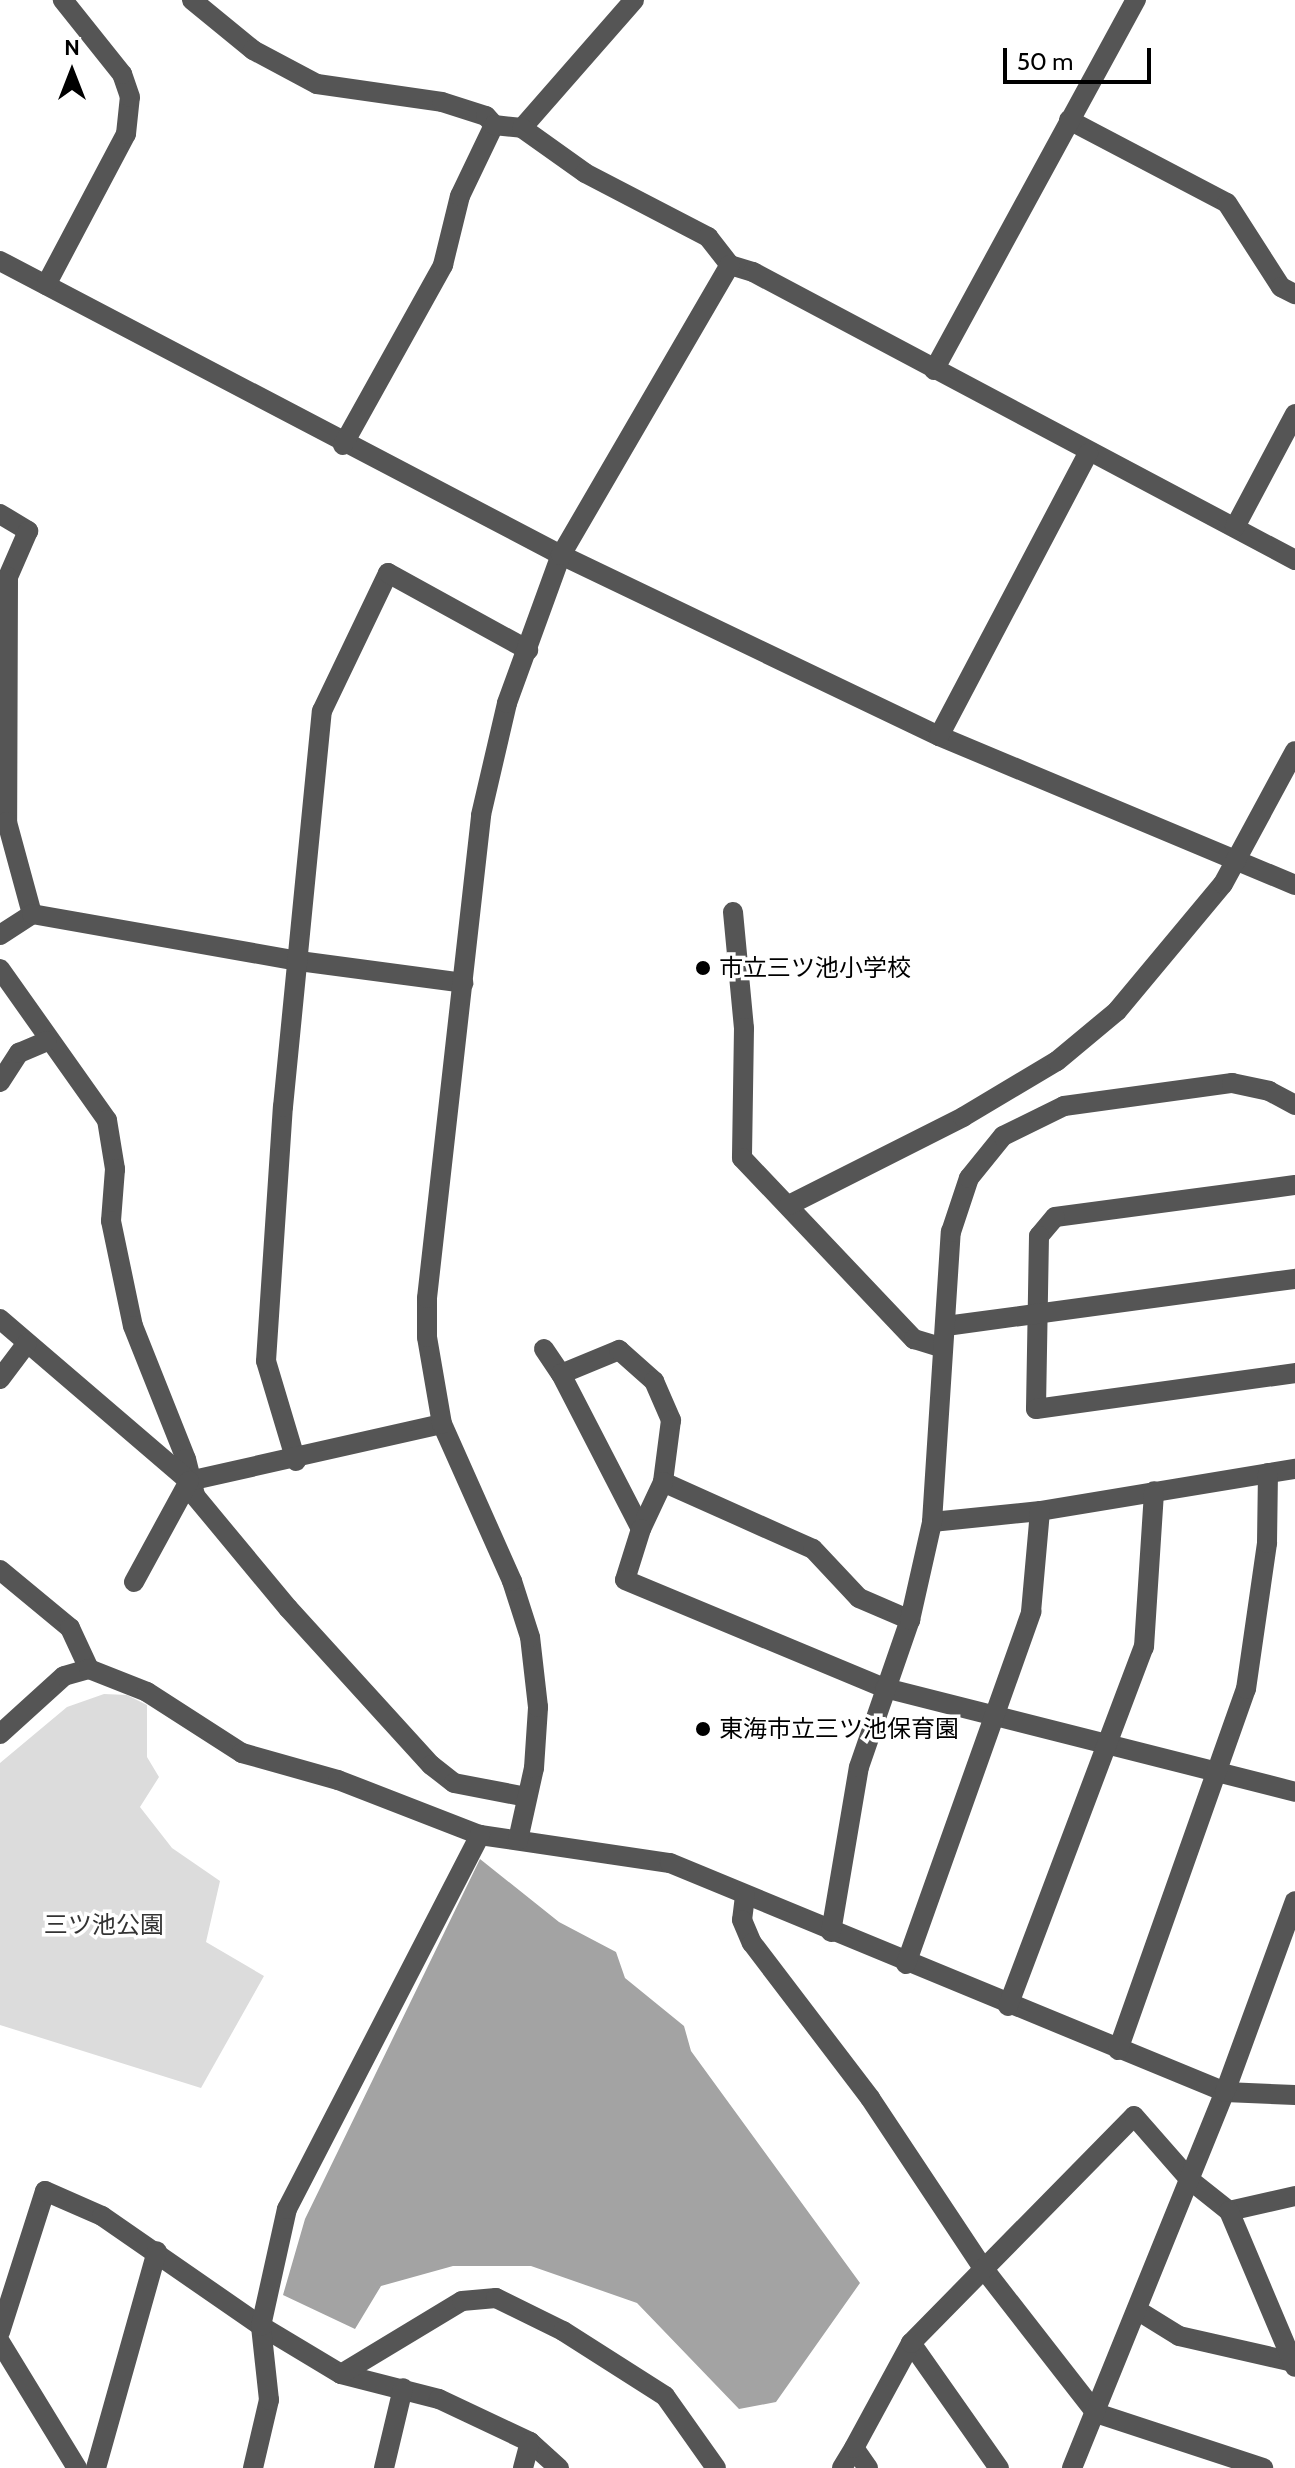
<!DOCTYPE html>
<html>
<head>
<meta charset="utf-8">
<style>
  body { margin:0 }
  #map { position:relative; width:1295px; height:2468px; overflow:hidden; background:#fff; font-family:Cabin,"Noto Sans JP",sans-serif }
  div>[style] { position:absolute }
  .green>* { inset:0; background:#dcdcdc }
  .water>* { inset:0; background:#a3a3a3 }
  .minor>* { height:20px; margin:-10px; padding:0 10px; transform-origin:10px; border-radius:10px; background:#555 }
  .dots>* { width:22px; height:22px; translate:-50% -50%; box-sizing:border-box; border:4px solid #fff; border-radius:50% }
  span { translate:-50% -50%; white-space:nowrap; text-align:center; line-height:1.15; -webkit-text-stroke:7px #fff; paint-order:stroke }
  .poi-label { font-size:24px; color:#000 }
  .left { translate:0 -50%; text-align:left }
  .park-label { font-size:24px; color:#333 }
  .north { position:absolute; left:32px; top:32px; width:80px; height:80px; -webkit-text-stroke:6px #fff; paint-order:stroke; rotate:0deg; font-size:22px; font-weight:700; line-height:32px; text-align:center; color:#000 }
  .north::after { content:''; display:block; margin:auto; width:28px; height:36px; background:#000; clip-path:polygon(50% 0,100% 100%,50% 72%,0 100%) }
  .scale { position:absolute; left:1003px; top:48px; width:148px; height:36px; box-sizing:border-box; border:4px solid #000; border-top:0; padding-left:10px; font-size:24px; line-height:28px; white-space:nowrap; color:#000; -webkit-text-stroke:6px #fff; paint-order:stroke }
</style>
</head>
<body>
<div id="map">
  <div class="green">
    <i style="clip-path:polygon(104px 1694px,127px 1695px,147px 1705px,147px 1757px,159px 1777px,140px 1807px,172px 1848px,220px 1881px,206px 1942px,264px 1976px,201px 2088px,0 2025px,0 1763px,67px 1707px)"></i>
  </div>
  <div class="water">
    <i style="clip-path:polygon(480px 1859px,559px 1922px,616px 1952px,625px 1978px,684px 2026px,691px 2051px,860px 2283px,776px 2402px,739px 2409px,637px 2303px,531px 2266px,453px 2266px,381px 2286px,355px 2329px,283px 2295px,305px 2219px)"></i>
  </div>
  <div class="minor">
    <i style="left:192px;top:0;width:79px;rotate:39.3deg"></i>
    <i style="left:253px;top:50px;width:72px;rotate:28deg"></i>
    <i style="left:317px;top:84px;width:126px;rotate:8.2deg"></i>
    <i style="left:442px;top:102px;width:46px;rotate:17.7deg"></i>
    <i style="left:486px;top:116px;width:12px;rotate:48deg"></i>
    <i style="left:1069px;top:120px;width:178px;rotate:27.7deg"></i>
    <i style="left:1227px;top:203px;width:100px;rotate:57.3deg"></i>
    <i style="left:1281px;top:287px;width:16px;rotate:27deg"></i>
    <i style="left:522px;top:128px;width:170px;rotate:-48.8deg"></i>
    <i style="left:0;top:261px;width:633px;rotate:27.66deg"></i>
    <i style="left:561px;top:555px;width:419px;rotate:25.6deg"></i>
    <i style="left:939px;top:736px;width:386px;rotate:22.7deg"></i>
    <i style="left:46px;top:285px;width:171px;rotate:-62.1deg"></i>
    <i style="left:126px;top:134px;width:37px;rotate:-84deg"></i>
    <i style="left:130px;top:97px;width:24px;rotate:-109deg"></i>
    <i style="left:122px;top:74px;width:95px;rotate:-128.6deg"></i>
    <i style="left:934px;top:370px;width:422px;rotate:-61.4deg"></i>
    <i style="left:343px;top:445px;width:206px;rotate:-60.9deg"></i>
    <i style="left:443px;top:265px;width:71px;rotate:-76.2deg"></i>
    <i style="left:460px;top:196px;width:79px;rotate:-64.4deg"></i>
    <i style="left:494px;top:125px;width:28px;rotate:6deg"></i>
    <i style="left:522px;top:128px;width:77px;rotate:35.5deg"></i>
    <i style="left:585px;top:173px;width:139px;rotate:27.5deg"></i>
    <i style="left:708px;top:237px;width:36px;rotate:52deg"></i>
    <i style="left:730px;top:265px;width:24px;rotate:17deg"></i>
    <i style="left:753px;top:272px;width:614px;rotate:27.98deg"></i>
    <i style="left:0;top:514px;width:33px;rotate:31deg"></i>
    <i style="left:28px;top:531px;width:50px;rotate:113.5deg"></i>
    <i style="left:8px;top:577px;width:245px;rotate:90.2deg"></i>
    <i style="left:7px;top:822px;width:95px;rotate:74.8deg"></i>
    <i style="left:1235px;top:527px;width:128px;rotate:-62deg"></i>
    <i style="left:939px;top:736px;width:320px;rotate:-62.2deg"></i>
    <i style="left:733px;top:912px;width:117px;rotate:84.6deg"></i>
    <i style="left:744px;top:1028px;width:130px;rotate:90.9deg"></i>
    <i style="left:742px;top:1158px;width:250px;rotate:46.5deg"></i>
    <i style="left:914px;top:1339px;width:27px;rotate:17deg"></i>
    <i style="left:0;top:935px;width:38px;rotate:-33deg"></i>
    <i style="left:32px;top:914px;width:271px;rotate:10deg"></i>
    <i style="left:299px;top:961px;width:166px;rotate:7.6deg"></i>
    <i style="left:0;top:969px;width:185px;rotate:54.7deg"></i>
    <i style="left:107px;top:1120px;width:50px;rotate:80.7deg"></i>
    <i style="left:115px;top:1169px;width:52px;rotate:94.4deg"></i>
    <i style="left:111px;top:1221px;width:107px;rotate:78.2deg"></i>
    <i style="left:133px;top:1326px;width:143px;rotate:68.3deg"></i>
    <i style="left:186px;top:1459px;width:38px;rotate:76deg"></i>
    <i style="left:195px;top:1496px;width:146px;rotate:50.3deg"></i>
    <i style="left:288px;top:1608px;width:212px;rotate:47.7deg"></i>
    <i style="left:431px;top:1765px;width:29px;rotate:38deg"></i>
    <i style="left:454px;top:1783px;width:74px;rotate:10.9deg"></i>
    <i style="left:0;top:1082px;width:35px;rotate:-57deg"></i>
    <i style="left:19px;top:1053px;width:30px;rotate:-23deg"></i>
    <i style="left:1295px;top:1185px;width:242px;rotate:172.4deg"></i>
    <i style="left:1055px;top:1217px;width:25px;rotate:130deg"></i>
    <i style="left:1039px;top:1236px;width:173px;rotate:91deg"></i>
    <i style="left:1036px;top:1409px;width:261px;rotate:-7.9deg"></i>
    <i style="left:789px;top:1205px;width:195px;rotate:-26.8deg"></i>
    <i style="left:963px;top:1117px;width:109px;rotate:-30.8deg"></i>
    <i style="left:1057px;top:1061px;width:78px;rotate:-39.8deg"></i>
    <i style="left:1117px;top:1011px;width:165px;rotate:-50.2deg"></i>
    <i style="left:1223px;top:884px;width:151px;rotate:-61.6deg"></i>
    <i style="left:0;top:1319px;width:249px;rotate:40.6deg"></i>
    <i style="left:946px;top:1326px;width:352px;rotate:-7.7deg"></i>
    <i style="left:544px;top:1349px;width:30px;rotate:56deg"></i>
    <i style="left:561px;top:1374px;width:63px;rotate:-22.5deg"></i>
    <i style="left:619px;top:1350px;width:47px;rotate:41.5deg"></i>
    <i style="left:654px;top:1381px;width:43px;rotate:66.4deg"></i>
    <i style="left:671px;top:1420px;width:63px;rotate:97.4deg"></i>
    <i style="left:663px;top:1482px;width:164px;rotate:24.1deg"></i>
    <i style="left:813px;top:1549px;width:67px;rotate:46.8deg"></i>
    <i style="left:859px;top:1598px;width:56px;rotate:23.3deg"></i>
    <i style="left:561px;top:1374px;width:174px;rotate:62.7deg"></i>
    <i style="left:641px;top:1529px;width:52px;rotate:-64.9deg"></i>
    <i style="left:0;top:1379px;width:45px;rotate:-53.1deg"></i>
    <i style="left:296px;top:1461px;width:104px;rotate:-106.7deg"></i>
    <i style="left:266px;top:1361px;width:255px;rotate:-86.2deg"></i>
    <i style="left:283px;top:1107px;width:398px;rotate:-84.4deg"></i>
    <i style="left:322px;top:711px;width:153px;rotate:-64.4deg"></i>
    <i style="left:388px;top:573px;width:160px;rotate:28.8deg"></i>
    <i style="left:189px;top:1481px;width:259px;rotate:-12.7deg"></i>
    <i style="left:932px;top:1522px;width:109px;rotate:-5.8deg"></i>
    <i style="left:1040px;top:1511px;width:258px;rotate:-9.4deg"></i>
    <i style="left:641px;top:1529px;width:53px;rotate:107.4deg"></i>
    <i style="left:625px;top:1580px;width:282px;rotate:22.6deg"></i>
    <i style="left:885px;top:1688px;width:423px;rotate:14.2deg"></i>
    <i style="left:0;top:1570px;width:91px;rotate:39.6deg"></i>
    <i style="left:70px;top:1628px;width:45px;rotate:65.1deg"></i>
    <i style="left:134px;top:1582px;width:115px;rotate:-61.4deg"></i>
    <i style="left:0;top:1734px;width:86px;rotate:-42.2deg"></i>
    <i style="left:64px;top:1676px;width:26px;rotate:-16deg"></i>
    <i style="left:89px;top:1669px;width:62px;rotate:21.6deg"></i>
    <i style="left:147px;top:1692px;width:113px;rotate:32.7deg"></i>
    <i style="left:242px;top:1753px;width:100px;rotate:15.7deg"></i>
    <i style="left:338px;top:1780px;width:152px;rotate:21.2deg"></i>
    <i style="left:480px;top:1835px;width:192px;rotate:8.4deg"></i>
    <i style="left:670px;top:1863px;width:600px;rotate:22.42deg"></i>
    <i style="left:1225px;top:2092px;width:70px;rotate:2.5deg"></i>
    <i style="left:518px;top:1840px;width:74px;rotate:-77.5deg"></i>
    <i style="left:534px;top:1768px;width:61px;rotate:-86.2deg"></i>
    <i style="left:538px;top:1707px;width:70px;rotate:-96.5deg"></i>
    <i style="left:530px;top:1637px;width:59px;rotate:-107.8deg"></i>
    <i style="left:512px;top:1581px;width:172px;rotate:-114deg"></i>
    <i style="left:442px;top:1424px;width:88px;rotate:-99.8deg"></i>
    <i style="left:427px;top:1337px;width:39px;rotate:-90deg"></i>
    <i style="left:427px;top:1298px;width:486px;rotate:-83.6deg"></i>
    <i style="left:481px;top:815px;width:115px;rotate:-76.9deg"></i>
    <i style="left:507px;top:703px;width:158px;rotate:-70deg"></i>
    <i style="left:561px;top:555px;width:336px;rotate:-59.8deg"></i>
    <i style="left:745px;top:1896px;width:24px;rotate:97deg"></i>
    <i style="left:742px;top:1920px;width:25px;rotate:67deg"></i>
    <i style="left:752px;top:1943px;width:195px;rotate:52.7deg"></i>
    <i style="left:870px;top:2098px;width:204px;rotate:56.4deg"></i>
    <i style="left:983px;top:2268px;width:184px;rotate:52.1deg"></i>
    <i style="left:1096px;top:2413px;width:176px;rotate:18.2deg"></i>
    <i style="left:831px;top:1932px;width:167px;rotate:-80.4deg"></i>
    <i style="left:859px;top:1767px;width:156px;rotate:-70.9deg"></i>
    <i style="left:910px;top:1620px;width:100px;rotate:-77.3deg"></i>
    <i style="left:932px;top:1522px;width:291px;rotate:-86.3deg"></i>
    <i style="left:951px;top:1232px;width:57px;rotate:-71.6deg"></i>
    <i style="left:969px;top:1178px;width:54px;rotate:-51deg"></i>
    <i style="left:1003px;top:1136px;width:68px;rotate:-26.2deg"></i>
    <i style="left:1064px;top:1106px;width:170px;rotate:-7.8deg"></i>
    <i style="left:1232px;top:1083px;width:38px;rotate:12deg"></i>
    <i style="left:1269px;top:1091px;width:30px;rotate:28deg"></i>
    <i style="left:906px;top:1964px;width:374px;rotate:-70.4deg"></i>
    <i style="left:1031px;top:1612px;width:101px;rotate:-84.9deg"></i>
    <i style="left:1008px;top:2006px;width:384px;rotate:-69.3deg"></i>
    <i style="left:1144px;top:1647px;width:156px;rotate:-86.3deg"></i>
    <i style="left:1118px;top:2050px;width:383px;rotate:-70.5deg"></i>
    <i style="left:1246px;top:1689px;width:148px;rotate:-81.8deg"></i>
    <i style="left:1267px;top:1543px;width:70px;rotate:-89.2deg"></i>
    <i style="left:1229px;top:2211px;width:68px;rotate:-12.8deg"></i>
    <i style="left:1137px;top:2310px;width:49px;rotate:31.8deg"></i>
    <i style="left:1179px;top:2336px;width:117px;rotate:12.8deg"></i>
    <i style="left:0;top:2332px;width:148px;rotate:-72.3deg"></i>
    <i style="left:45px;top:2191px;width:62px;rotate:23.7deg"></i>
    <i style="left:102px;top:2216px;width:193px;rotate:34.7deg"></i>
    <i style="left:261px;top:2326px;width:93px;rotate:31deg"></i>
    <i style="left:341px;top:2374px;width:101px;rotate:14.3deg"></i>
    <i style="left:439px;top:2399px;width:101px;rotate:25.3deg"></i>
    <i style="left:530px;top:2442px;width:39px;rotate:42deg"></i>
    <i style="left:0;top:2342px;width:148px;rotate:58.6deg"></i>
    <i style="left:911px;top:2343px;width:153px;rotate:54.9deg"></i>
    <i style="left:341px;top:2374px;width:141px;rotate:-31.1deg"></i>
    <i style="left:462px;top:2301px;width:34px;rotate:-5deg"></i>
    <i style="left:496px;top:2298px;width:75px;rotate:26.2deg"></i>
    <i style="left:563px;top:2331px;width:121px;rotate:32.5deg"></i>
    <i style="left:665px;top:2396px;width:88px;rotate:54.7deg"></i>
    <i style="left:96px;top:2468px;width:225px;rotate:-74.3deg"></i>
    <i style="left:253px;top:2468px;width:70px;rotate:-76.8deg"></i>
    <i style="left:269px;top:2400px;width:74px;rotate:-96.2deg"></i>
    <i style="left:261px;top:2326px;width:120px;rotate:-77.5deg"></i>
    <i style="left:287px;top:2209px;width:421px;rotate:-62.7deg"></i>
    <i style="left:384px;top:2468px;width:82px;rotate:-76.6deg"></i>
    <i style="left:523px;top:2468px;width:27px;rotate:-75deg"></i>
    <i style="left:842px;top:2468px;width:23px;rotate:-59deg"></i>
    <i style="left:868px;top:2468px;width:24px;rotate:-125deg"></i>
    <i style="left:854px;top:2448px;width:119px;rotate:-61.5deg"></i>
    <i style="left:911px;top:2343px;width:318px;rotate:-45.5deg"></i>
    <i style="left:1134px;top:2116px;width:85px;rotate:48.8deg"></i>
    <i style="left:1190px;top:2180px;width:50px;rotate:38.5deg"></i>
    <i style="left:1229px;top:2211px;width:169px;rotate:67.1deg"></i>
    <i style="left:1072px;top:2468px;width:406px;rotate:-67.9deg"></i>
    <i style="left:1225px;top:2092px;width:203px;rotate:-69.9deg"></i>
  </div>
  <div class="dots">
    <i style="left:703px;top:968px;background:#000"></i>
    <i style="left:703px;top:1729px;background:#000"></i>
  </div>
  <div class="poi-label">
    <span class="left" style="left:719px;top:968px">市立三ツ池小学校</span>
    <span class="left" style="left:719px;top:1729px">東海市立三ツ池保育園</span>
  </div>
  <div class="park-label">
    <span style="left:104px;top:1925px">三ツ池公園</span>
  </div>
  <div class="north">N</div>
  <div class="scale">50 m</div>
</div>
</body>
</html>
